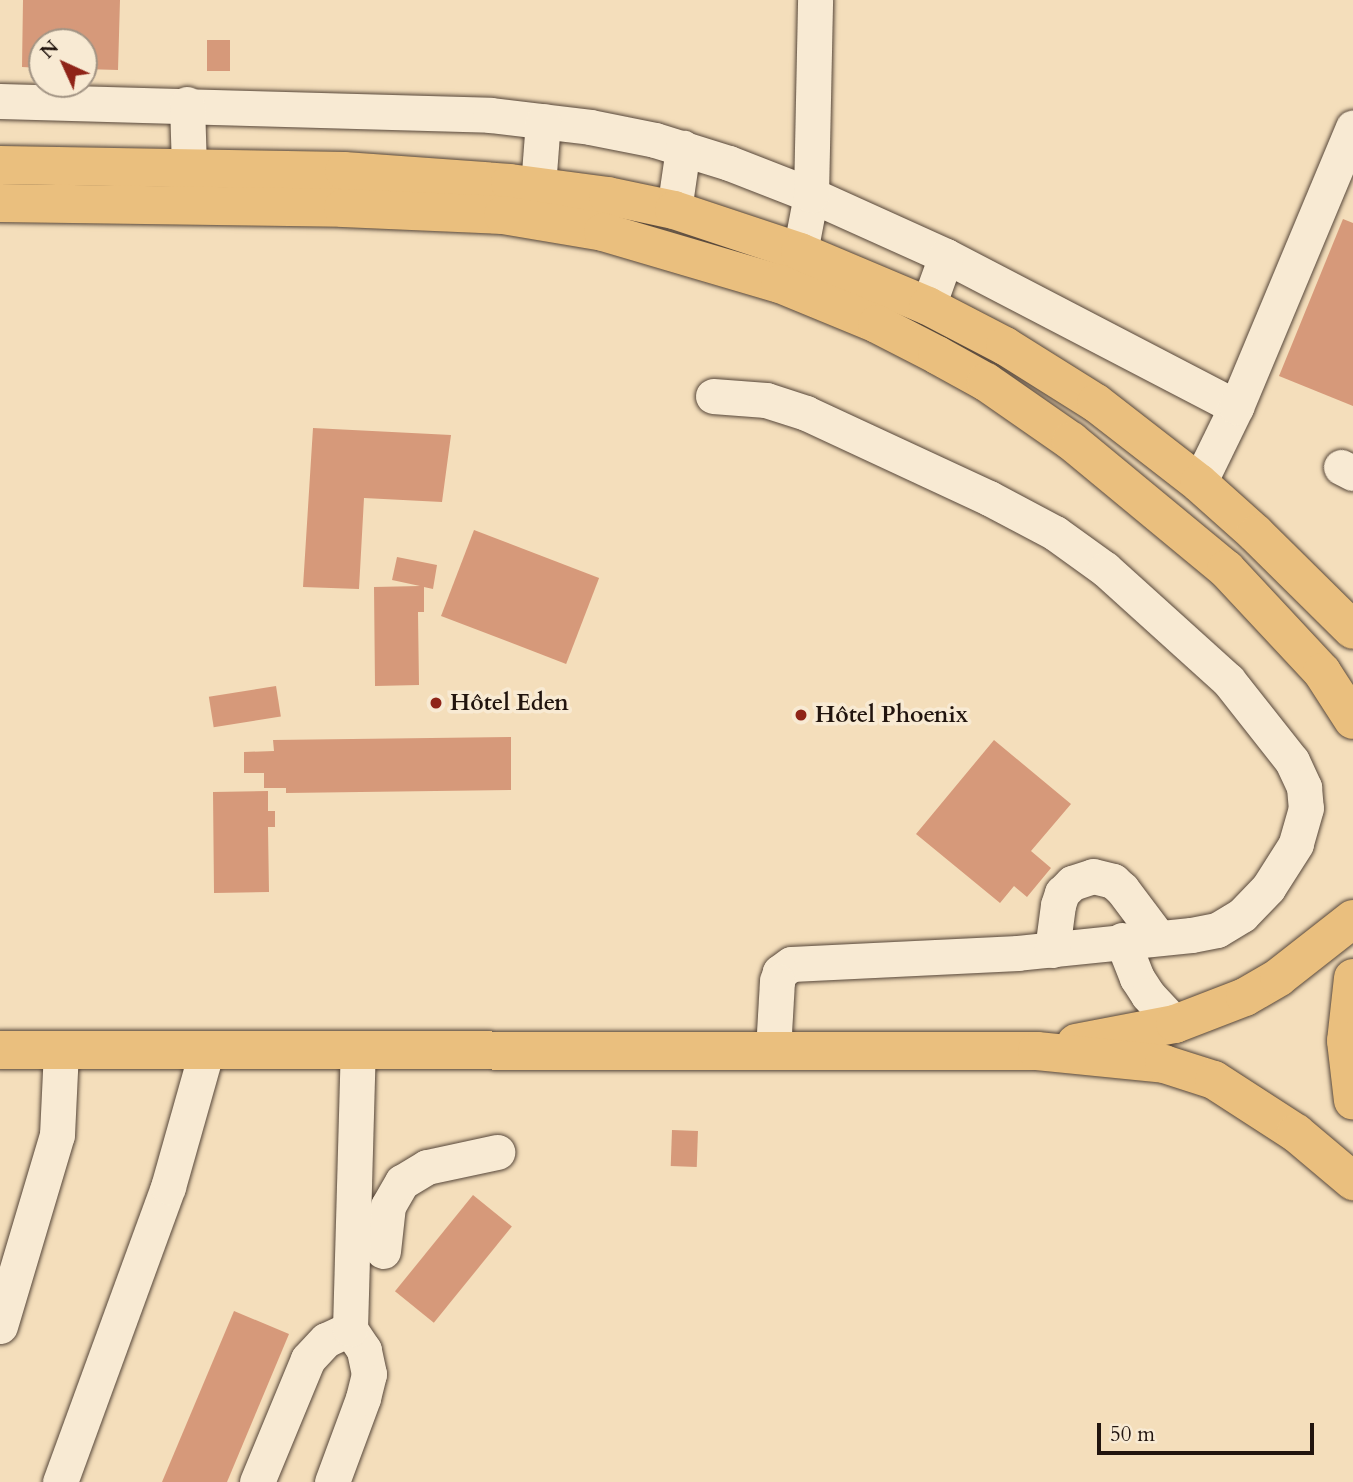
<!DOCTYPE html>
<html>
<head>
<meta charset="utf-8">
<style>
  body { margin:0 }
  #map { position:relative; width:1353px; height:1482px; overflow:hidden; background:#f4debb; font-family:Cardo,serif }
  div>[style] { position:absolute }
  .building>* { inset:0; background:#d6997a; transform-origin:0 0 }
  .roads { filter:drop-shadow(0 0 2px #564639) drop-shadow(0 0 2px #564639) }
  .minor>* { height:35px; margin:-17.5px; padding:0 17.5px; transform-origin:17.5px; border-radius:17.5px; background:#f8ead3 }
  .major>* { height:38px; margin:-19px; padding:0 19px; transform-origin:19px; border-radius:19px; background:#eabf7e }
  .dots>* { width:19px; height:19px; translate:-50% -50%; box-sizing:border-box; border:4px solid #f8ead3; border-radius:50% }
  span { translate:-50% -50%; white-space:nowrap; text-align:center; line-height:1.15; -webkit-text-stroke:7px #f8ead3; paint-order:stroke }
  .poi-label { font-size:23px; color:#21140e; font-weight:700 }
  .left { translate:0 -50%; text-align:left }
  .north { position:absolute; left:28px; top:28px; width:70px; height:70px; box-sizing:border-box; background:#f8ead3; border:2px solid #a29484; border-radius:50%; rotate:315deg; font-size:19px; font-weight:700; line-height:28px; text-align:center; color:#21140e }
  .north::after { content:''; display:block; margin:auto; width:24px; height:32px; background:#8f2418; clip-path:polygon(50% 0,100% 100%,50% 72%,0 100%) }
  .scale { position:absolute; left:1097px; top:1423px; width:217px; height:32px; box-sizing:border-box; border:4px solid #21140e; border-top:0; padding-left:9px; font-size:21px; line-height:24px; white-space:nowrap; color:#21140e; -webkit-text-stroke:5px #f8ead3; paint-order:stroke }
</style>
</head>
<body>
<div id="map">
  <div class="building">
    <i style="clip-path:polygon(23px 0,120px 0,118px 70px,84px 69px,84px 42px,42px 42px,42px 68px,22px 67px)"></i>
    <i style="left:207px;top:40px;width:23px;height:31px"></i>
    <i style="clip-path:polygon(1343px 219px,1353px 223px,1353px 406px,1279px 376px)"></i>
    <i style="clip-path:polygon(313px 428px,451px 435px,442px 502px,364px 498px,359px 589px,303px 587px)"></i>
    <i style="left:474px;top:530px;width:134px;height:92px;rotate:21deg"></i>
    <i style="clip-path:polygon(397px 557px,437px 565px,433px 589px,424px 587px,424px 612px,418px 612px,419px 685px,375px 686px,374px 587px,420px 586px,392px 580px)"></i>
    <i style="left:276px;top:686px;width:31px;height:68px;rotate:81deg"></i>
    <i style="clip-path:polygon(511px 737px,511px 790px,286px 793px,286px 788px,264px 788px,264px 773px,244px 773px,244px 752px,274px 751px,273px 740px)"></i>
    <i style="clip-path:polygon(994px 740px,1071px 804px,1031px 851px,1051px 868px,1027px 897px,1014px 886px,1000px 903px,916px 834px)"></i>
    <i style="clip-path:polygon(268px 791px,268px 811px,275px 811px,275px 827px,268px 827px,269px 892px,214px 893px,213px 792px)"></i>
    <i style="left:672px;top:1130px;width:26px;height:36px;rotate:2deg"></i>
    <i style="left:473px;top:1195px;width:50px;height:124px;rotate:39deg"></i>
    <i style="clip-path:polygon(234px 1311px,289px 1334px,227px 1482px,162px 1482px)"></i>
  </div>
  <div class="roads">
    <div class="minor">
      <i style="left:0;top:101px;width:490px;rotate:1.6deg"></i>
      <i style="left:490px;top:115px;width:101px;rotate:6.8deg"></i>
      <i style="left:590px;top:127px;width:66px;rotate:11.3deg"></i>
      <i style="left:655px;top:140px;width:77px;rotate:17.3deg"></i>
      <i style="left:729px;top:163px;width:88px;rotate:21.3deg"></i>
      <i style="left:811px;top:195px;width:148px;rotate:24.3deg"></i>
      <i style="left:946px;top:256px;width:327px;rotate:27.5deg"></i>
      <i style="left:187px;top:104px;width:65px;rotate:88.2deg"></i>
      <i style="left:538px;top:186px;width:65px;rotate:-85.6deg"></i>
      <i style="left:674px;top:210px;width:63px;rotate:-81.7deg"></i>
      <i style="left:800px;top:252px;width:58px;rotate:-79.1deg"></i>
      <i style="left:811px;top:195px;width:195px;rotate:-88.8deg"></i>
      <i style="left:928px;top:306px;width:53px;rotate:-70.2deg"></i>
      <i style="left:713px;top:396px;width:53px;rotate:4.3deg"></i>
      <i style="left:766px;top:400px;width:42px;rotate:18deg"></i>
      <i style="left:806px;top:413px;width:202px;rotate:24.9deg"></i>
      <i style="left:989px;top:498px;width:75px;rotate:27.9deg"></i>
      <i style="left:1055px;top:533px;width:62px;rotate:35.8deg"></i>
      <i style="left:1105px;top:569px;width:166px;rotate:42.1deg"></i>
      <i style="left:1228px;top:680px;width:103px;rotate:51.7deg"></i>
      <i style="left:1292px;top:761px;width:29px;rotate:65deg"></i>
      <i style="left:1304px;top:787px;width:21px;rotate:85deg"></i>
      <i style="left:1306px;top:808px;width:37px;rotate:106deg"></i>
      <i style="left:1296px;top:844px;width:52px;rotate:122.5deg"></i>
      <i style="left:1268px;top:888px;width:37px;rotate:134deg"></i>
      <i style="left:1242px;top:915px;width:29px;rotate:149deg"></i>
      <i style="left:1217px;top:930px;width:26px;rotate:169deg"></i>
      <i style="left:1191px;top:935px;width:174px;rotate:174.1deg"></i>
      <i style="left:1018px;top:953px;width:227px;rotate:177.2deg"></i>
      <i style="left:791px;top:964px;width:14px;rotate:144deg"></i>
      <i style="left:780px;top:972px;width:9px;rotate:108deg"></i>
      <i style="left:777px;top:981px;width:69px;rotate:93.3deg"></i>
      <i style="left:1341px;top:467px;width:13px;rotate:27deg"></i>
      <i style="left:1199px;top:483px;width:85px;rotate:-64deg"></i>
      <i style="left:1236px;top:407px;width:303px;rotate:-67.3deg"></i>
      <i style="left:1122px;top:940px;width:41px;rotate:68.5deg"></i>
      <i style="left:1137px;top:978px;width:20px;rotate:57deg"></i>
      <i style="left:1148px;top:995px;width:40px;rotate:47deg"></i>
      <i style="left:1052px;top:950px;width:45px;rotate:-82.4deg"></i>
      <i style="left:1058px;top:905px;width:13px;rotate:-72deg"></i>
      <i style="left:1062px;top:893px;width:14px;rotate:-45deg"></i>
      <i style="left:1072px;top:883px;width:22px;rotate:-18deg"></i>
      <i style="left:1093px;top:876px;width:21px;rotate:14deg"></i>
      <i style="left:1113px;top:881px;width:12px;rotate:42deg"></i>
      <i style="left:1122px;top:889px;width:60px;rotate:53.1deg"></i>
      <i style="left:383px;top:1251px;width:45px;rotate:-83.7deg"></i>
      <i style="left:388px;top:1206px;width:28px;rotate:-60deg"></i>
      <i style="left:402px;top:1182px;width:29px;rotate:-31deg"></i>
      <i style="left:427px;top:1167px;width:72px;rotate:-12.1deg"></i>
      <i style="left:0;top:1326px;width:199px;rotate:-73.4deg"></i>
      <i style="left:57px;top:1135px;width:86px;rotate:-87.3deg"></i>
      <i style="left:60px;top:1482px;width:314px;rotate:-69.9deg"></i>
      <i style="left:168px;top:1187px;width:143px;rotate:-74.2deg"></i>
      <i style="left:257px;top:1482px;width:133px;rotate:-67.5deg"></i>
      <i style="left:308px;top:1359px;width:26px;rotate:-47deg"></i>
      <i style="left:326px;top:1340px;width:26px;rotate:-25deg"></i>
      <i style="left:332px;top:1482px;width:90px;rotate:-69.7deg"></i>
      <i style="left:363px;top:1398px;width:25px;rotate:-76deg"></i>
      <i style="left:369px;top:1374px;width:25px;rotate:-102deg"></i>
      <i style="left:364px;top:1350px;width:25px;rotate:-124deg"></i>
      <i style="left:350px;top:1329px;width:279px;rotate:-88.4deg"></i>
    </div>
    <div class="major">
      <i style="left:0;top:165px;width:344px;rotate:1deg"></i>
      <i style="left:344px;top:171px;width:166px;rotate:4.1deg"></i>
      <i style="left:510px;top:183px;width:99px;rotate:7.6deg"></i>
      <i style="left:608px;top:196px;width:67px;rotate:12deg"></i>
      <i style="left:674px;top:210px;width:133px;rotate:18.4deg"></i>
      <i style="left:800px;top:252px;width:139px;rotate:22.9deg"></i>
      <i style="left:928px;top:306px;width:87px;rotate:27.5deg"></i>
      <i style="left:1005px;top:346px;width:107px;rotate:32.1deg"></i>
      <i style="left:1096px;top:403px;width:130px;rotate:37.8deg"></i>
      <i style="left:1199px;top:483px;width:76px;rotate:41.8deg"></i>
      <i style="left:1256px;top:534px;width:136px;rotate:44.7deg"></i>
      <i style="left:0;top:203px;width:343px;rotate:0.8deg"></i>
      <i style="left:343px;top:208px;width:160px;rotate:2.5deg"></i>
      <i style="left:503px;top:215px;width:101px;rotate:9.6deg"></i>
      <i style="left:603px;top:232px;width:184px;rotate:16.4deg"></i>
      <i style="left:780px;top:284px;width:105px;rotate:22.4deg"></i>
      <i style="left:877px;top:324px;width:68px;rotate:27.3deg"></i>
      <i style="left:937px;top:355px;width:56px;rotate:28.9deg"></i>
      <i style="left:986px;top:382px;width:103px;rotate:34.8deg"></i>
      <i style="left:1071px;top:441px;width:201px;rotate:39.6deg"></i>
      <i style="left:1226px;top:569px;width:141px;rotate:47deg"></i>
      <i style="left:1322px;top:672px;width:57px;rotate:57.1deg"></i>
      <i style="left:1353px;top:978px;width:63px;rotate:96.3deg"></i>
      <i style="left:1346px;top:1041px;width:60px;rotate:83.3deg"></i>
      <i style="left:1076px;top:1043px;width:101px;rotate:-10.9deg"></i>
      <i style="left:1175px;top:1024px;width:75px;rotate:-21.1deg"></i>
      <i style="left:1245px;top:997px;width:39px;rotate:-30deg"></i>
      <i style="left:1279px;top:977px;width:94px;rotate:-38.1deg"></i>
      <i style="left:0;top:1050px;width:1037px;rotate:0.06deg"></i>
      <i style="left:1037px;top:1051px;width:128px;rotate:5.8deg"></i>
      <i style="left:1164px;top:1064px;width:52px;rotate:17.7deg"></i>
      <i style="left:1214px;top:1080px;width:98px;rotate:32.9deg"></i>
      <i style="left:1296px;top:1133px;width:75px;rotate:40.1deg"></i>
    </div>
  </div>
  <div class="dots">
    <i style="left:436px;top:703px;background:#8f2418"></i>
    <i style="left:801px;top:715px;background:#8f2418"></i>
  </div>
  <div class="poi-label">
    <span class="left" style="left:450px;top:703px">Hôtel Eden</span>
    <span class="left" style="left:815px;top:715px">Hôtel Phoenix</span>
  </div>
  <div class="north">N</div>
  <div class="scale">50 m</div>
</div>
</body>
</html>
